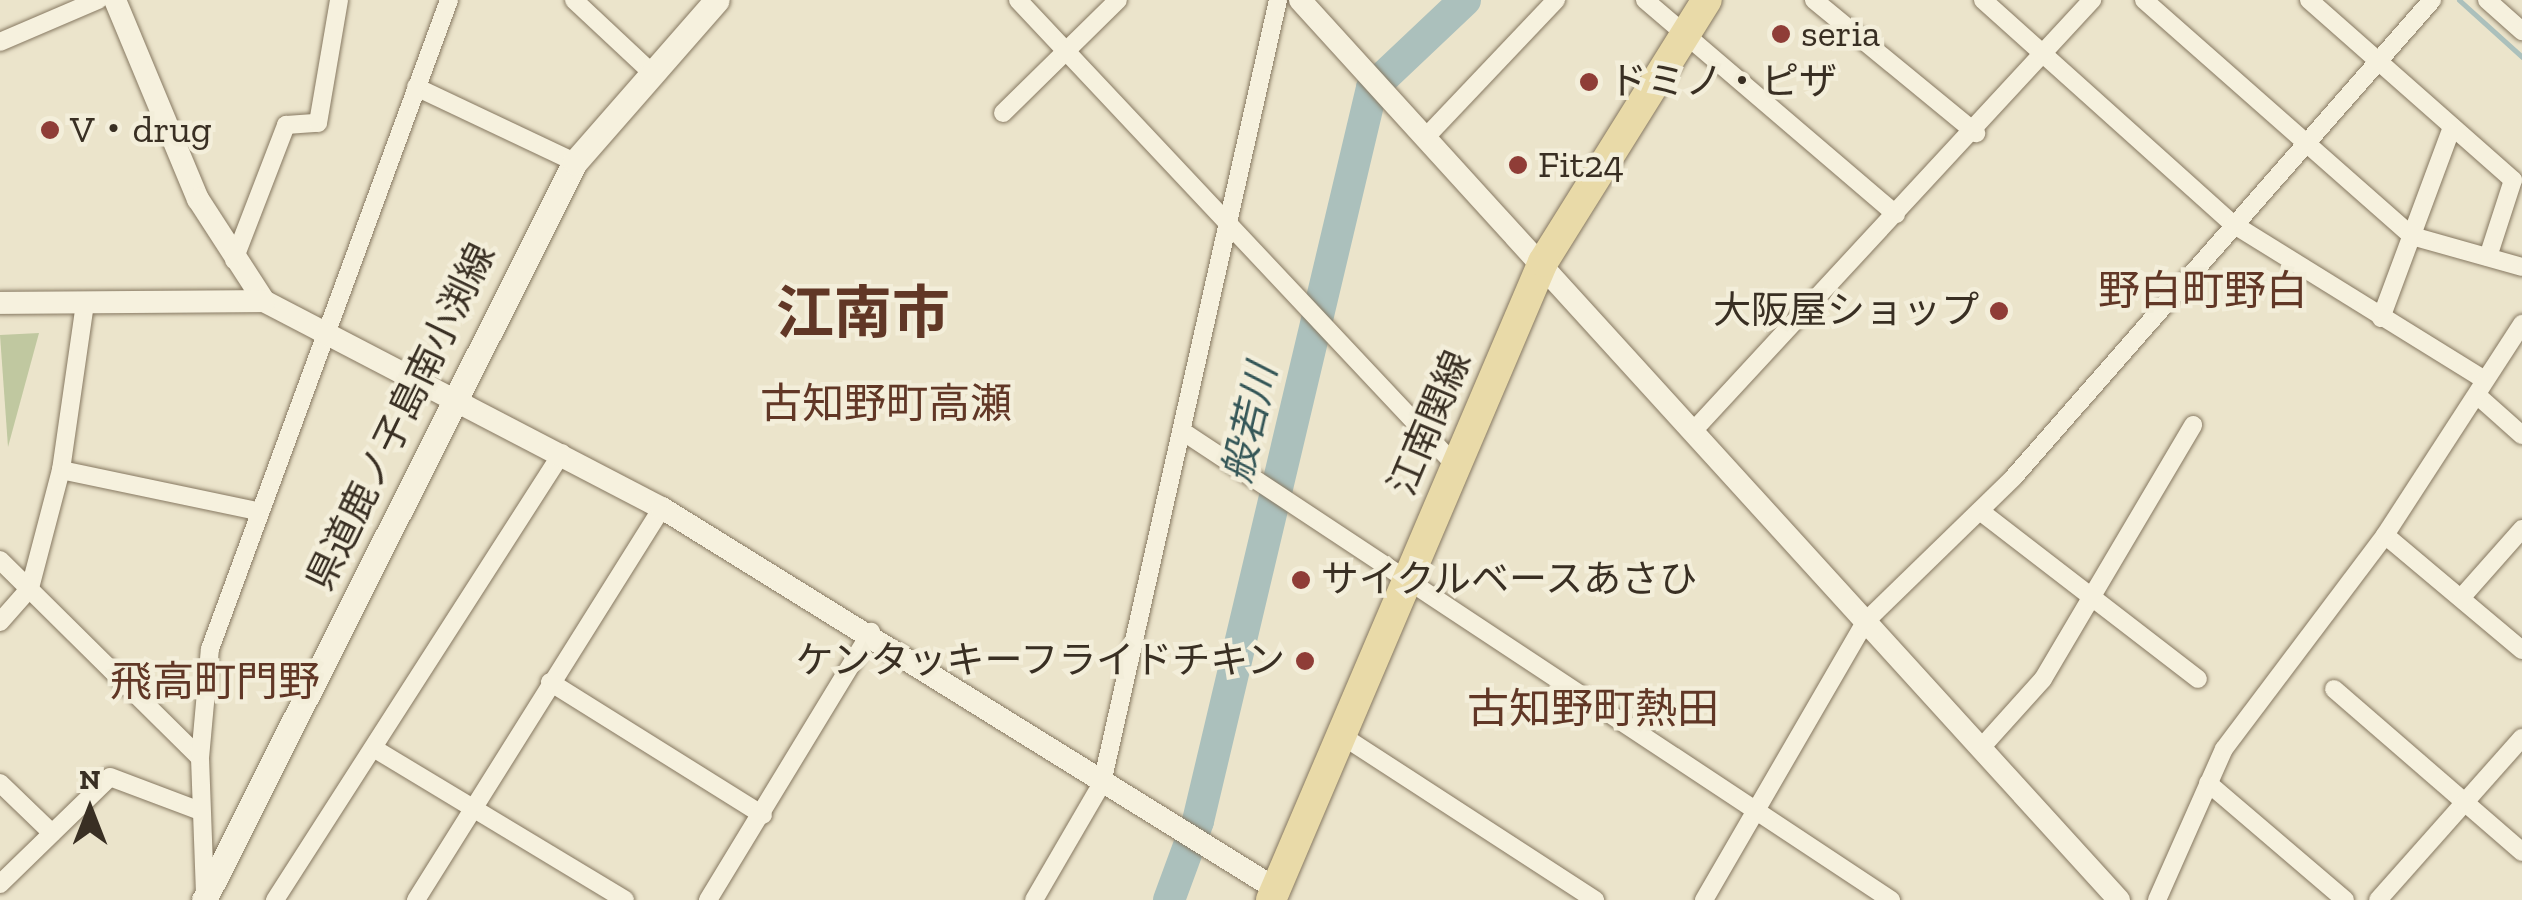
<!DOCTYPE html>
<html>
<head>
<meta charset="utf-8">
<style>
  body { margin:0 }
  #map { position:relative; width:2522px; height:900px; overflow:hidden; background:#ebe4cb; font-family:"Zilla Slab","Noto Sans JP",serif }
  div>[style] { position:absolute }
  .green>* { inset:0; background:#c0c8a0 }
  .stream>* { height:5px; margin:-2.5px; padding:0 2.5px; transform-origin:2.5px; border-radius:2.5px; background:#abc0bc }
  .river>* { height:32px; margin:-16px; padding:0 16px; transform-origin:16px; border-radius:16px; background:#abc0bc }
  .roads { filter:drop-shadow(0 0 2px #867861) drop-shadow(0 0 2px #867861) }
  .minor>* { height:18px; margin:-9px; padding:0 9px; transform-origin:9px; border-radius:9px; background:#f6f1de }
  .tertiary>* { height:22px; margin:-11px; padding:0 11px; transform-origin:11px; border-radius:11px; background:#f6f1de }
  .secondary>* { height:25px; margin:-12.5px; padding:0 12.5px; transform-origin:12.5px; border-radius:12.5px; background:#f6f1de }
  .primary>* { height:30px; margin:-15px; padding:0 15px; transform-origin:15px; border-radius:15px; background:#e9daa8 }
  .dots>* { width:28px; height:28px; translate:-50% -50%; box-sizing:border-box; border:5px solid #f3eeda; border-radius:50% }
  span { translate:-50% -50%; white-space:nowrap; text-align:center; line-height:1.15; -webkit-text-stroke:9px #f3eeda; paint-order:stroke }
  .poi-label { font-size:38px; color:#392f23 }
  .left { translate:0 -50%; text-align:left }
  .right { translate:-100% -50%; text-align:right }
  .street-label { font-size:38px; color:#392f23 }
  .water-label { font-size:40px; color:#345657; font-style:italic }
  .quarter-label { font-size:42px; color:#613726 }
  .town-label { font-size:58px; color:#613726; font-weight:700 }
  .north { position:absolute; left:40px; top:760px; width:100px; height:100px; -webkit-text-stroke:8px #f3eeda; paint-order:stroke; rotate:0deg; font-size:28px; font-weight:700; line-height:40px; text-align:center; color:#392f23 }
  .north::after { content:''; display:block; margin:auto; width:35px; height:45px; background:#392f23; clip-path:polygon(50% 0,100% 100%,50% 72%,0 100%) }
</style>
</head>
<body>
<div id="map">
  <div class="green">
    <i style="clip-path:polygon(39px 333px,8px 447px,0 335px)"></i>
  </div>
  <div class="stream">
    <i style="left:2459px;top:0;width:85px;rotate:42.1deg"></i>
  </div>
  <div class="river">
    <i style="left:1169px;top:900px;width:84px;rotate:-69.8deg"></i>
    <i style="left:1198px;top:821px;width:753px;rotate:-76.65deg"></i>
    <i style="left:1372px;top:88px;width:128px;rotate:-43.4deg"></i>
  </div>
  <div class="roads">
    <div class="minor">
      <i style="left:574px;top:0;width:107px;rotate:43.1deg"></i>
      <i style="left:1018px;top:0;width:638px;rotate:46.78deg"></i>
      <i style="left:1645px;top:0;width:330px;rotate:40.5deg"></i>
      <i style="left:1814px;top:0;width:210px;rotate:39.4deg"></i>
      <i style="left:1983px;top:0;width:336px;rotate:41.9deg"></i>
      <i style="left:2233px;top:224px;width:296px;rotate:31.8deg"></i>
      <i style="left:2144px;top:0;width:357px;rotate:41.4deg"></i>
      <i style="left:2412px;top:236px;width:114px;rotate:15.7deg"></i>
      <i style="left:2309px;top:0;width:272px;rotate:41.4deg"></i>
      <i style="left:2513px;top:180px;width:81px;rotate:108deg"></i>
      <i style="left:2487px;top:0;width:47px;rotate:41.5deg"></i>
      <i style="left:0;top:42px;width:107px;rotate:-23.2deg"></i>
      <i style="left:416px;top:87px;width:176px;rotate:25.3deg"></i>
      <i style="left:1003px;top:113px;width:161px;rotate:-44.5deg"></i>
      <i style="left:1426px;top:137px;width:189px;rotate:-46.5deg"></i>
      <i style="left:234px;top:260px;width:145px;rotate:-68.9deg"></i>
      <i style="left:286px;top:125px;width:32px;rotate:-4deg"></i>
      <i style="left:318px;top:123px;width:125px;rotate:-80.3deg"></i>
      <i style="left:2381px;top:318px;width:204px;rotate:-69.6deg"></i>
      <i style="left:2478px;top:396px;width:59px;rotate:41.6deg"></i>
      <i style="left:1695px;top:429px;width:585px;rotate:-47.22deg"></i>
      <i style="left:1182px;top:431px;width:850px;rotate:33.48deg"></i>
      <i style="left:61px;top:470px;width:201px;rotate:11.8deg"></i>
      <i style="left:1980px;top:511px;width:275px;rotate:37.6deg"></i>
      <i style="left:2385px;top:535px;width:179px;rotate:40deg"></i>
      <i style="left:0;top:560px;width:281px;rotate:44.7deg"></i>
      <i style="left:2461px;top:598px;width:92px;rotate:-48.5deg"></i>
      <i style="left:0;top:622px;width:45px;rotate:-48.6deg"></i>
      <i style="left:30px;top:588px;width:122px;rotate:-75.3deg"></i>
      <i style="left:61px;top:470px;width:168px;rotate:-81.8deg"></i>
      <i style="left:550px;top:682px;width:251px;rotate:32deg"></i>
      <i style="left:2334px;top:689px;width:249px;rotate:40.9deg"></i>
      <i style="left:1341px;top:735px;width:303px;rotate:33deg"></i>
      <i style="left:375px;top:749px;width:292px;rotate:31.1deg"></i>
      <i style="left:1980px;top:749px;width:94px;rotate:-48deg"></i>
      <i style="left:2043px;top:679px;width:295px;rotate:-59.4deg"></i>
      <i style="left:0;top:783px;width:72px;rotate:43.9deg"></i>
      <i style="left:2208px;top:783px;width:180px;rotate:40.5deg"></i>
      <i style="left:0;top:884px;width:153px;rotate:-44.2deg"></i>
      <i style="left:110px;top:777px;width:96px;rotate:20.7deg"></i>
      <i style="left:205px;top:894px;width:136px;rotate:-92.1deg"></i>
      <i style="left:200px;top:758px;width:109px;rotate:-84.8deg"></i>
      <i style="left:210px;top:649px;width:692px;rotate:-69.78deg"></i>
      <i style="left:275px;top:900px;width:531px;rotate:-57.3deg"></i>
      <i style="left:416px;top:900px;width:463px;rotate:-57.9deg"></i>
      <i style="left:708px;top:900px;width:314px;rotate:-58.7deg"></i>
      <i style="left:1034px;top:900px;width:135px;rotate:-59.8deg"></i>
      <i style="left:1102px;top:783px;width:803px;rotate:-77.33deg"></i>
      <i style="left:1704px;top:900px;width:321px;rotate:-59.9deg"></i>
      <i style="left:1865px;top:622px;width:206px;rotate:-44.2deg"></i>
      <i style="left:2013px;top:478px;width:636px;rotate:-48.76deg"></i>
      <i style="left:2157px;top:900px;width:165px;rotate:-66.1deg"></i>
      <i style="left:2224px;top:749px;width:268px;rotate:-53deg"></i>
      <i style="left:2385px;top:535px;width:252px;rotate:-57deg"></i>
      <i style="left:2378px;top:900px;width:217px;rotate:-48.4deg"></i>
    </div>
    <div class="tertiary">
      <i style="left:115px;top:0;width:216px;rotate:67.4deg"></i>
      <i style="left:198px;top:199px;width:121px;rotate:57.1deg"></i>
      <i style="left:264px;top:301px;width:449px;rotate:27.5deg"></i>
      <i style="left:662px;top:508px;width:723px;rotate:31.82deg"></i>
      <i style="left:1300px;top:0;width:1217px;rotate:47.7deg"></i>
      <i style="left:0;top:303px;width:264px;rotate:-0.4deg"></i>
    </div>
    <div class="secondary">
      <i style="left:204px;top:900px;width:826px;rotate:-63.31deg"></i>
      <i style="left:575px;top:162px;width:215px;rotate:-48.8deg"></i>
    </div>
    <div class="primary">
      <i style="left:1271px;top:900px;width:694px;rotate:-66.91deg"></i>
      <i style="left:1543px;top:262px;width:309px;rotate:-58deg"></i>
    </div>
  </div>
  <div class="dots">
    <i style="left:1781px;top:34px;background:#8f3d37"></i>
    <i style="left:1589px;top:82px;background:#8f3d37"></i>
    <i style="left:50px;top:130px;background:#8f3d37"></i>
    <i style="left:1518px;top:165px;background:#8f3d37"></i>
    <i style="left:1999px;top:311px;background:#8f3d37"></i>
    <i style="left:1301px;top:580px;background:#8f3d37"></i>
    <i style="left:1305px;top:661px;background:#8f3d37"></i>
  </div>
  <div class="poi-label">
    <span class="left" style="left:1801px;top:34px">seria</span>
    <span class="left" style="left:1609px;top:82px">ドミノ・ピザ</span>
    <span class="left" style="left:70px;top:130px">V・drug</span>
    <span class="left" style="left:1538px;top:165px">Fit24</span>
    <span class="right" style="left:1979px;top:311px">大阪屋ショップ</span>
    <span class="left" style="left:1321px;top:580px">サイクルベースあさひ</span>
    <span class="right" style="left:1285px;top:661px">ケンタッキーフライドチキン</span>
  </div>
  <div class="street-label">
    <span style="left:401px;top:417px;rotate:-64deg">県道鹿ノ子島南小渕線</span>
    <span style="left:1430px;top:423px;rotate:-67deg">江南関線</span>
  </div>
  <div class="water-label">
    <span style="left:1249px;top:423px;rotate:-77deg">般若川</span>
  </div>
  <div class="quarter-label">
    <span style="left:2203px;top:291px">野白町野白</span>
    <span style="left:886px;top:404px">古知野町高瀬</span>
    <span style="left:215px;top:682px">飛高町門野</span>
    <span style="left:1593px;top:709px">古知野町熱田</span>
  </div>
  <div class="town-label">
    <span style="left:863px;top:313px">江南市</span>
  </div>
  <div class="north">N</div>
</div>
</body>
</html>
